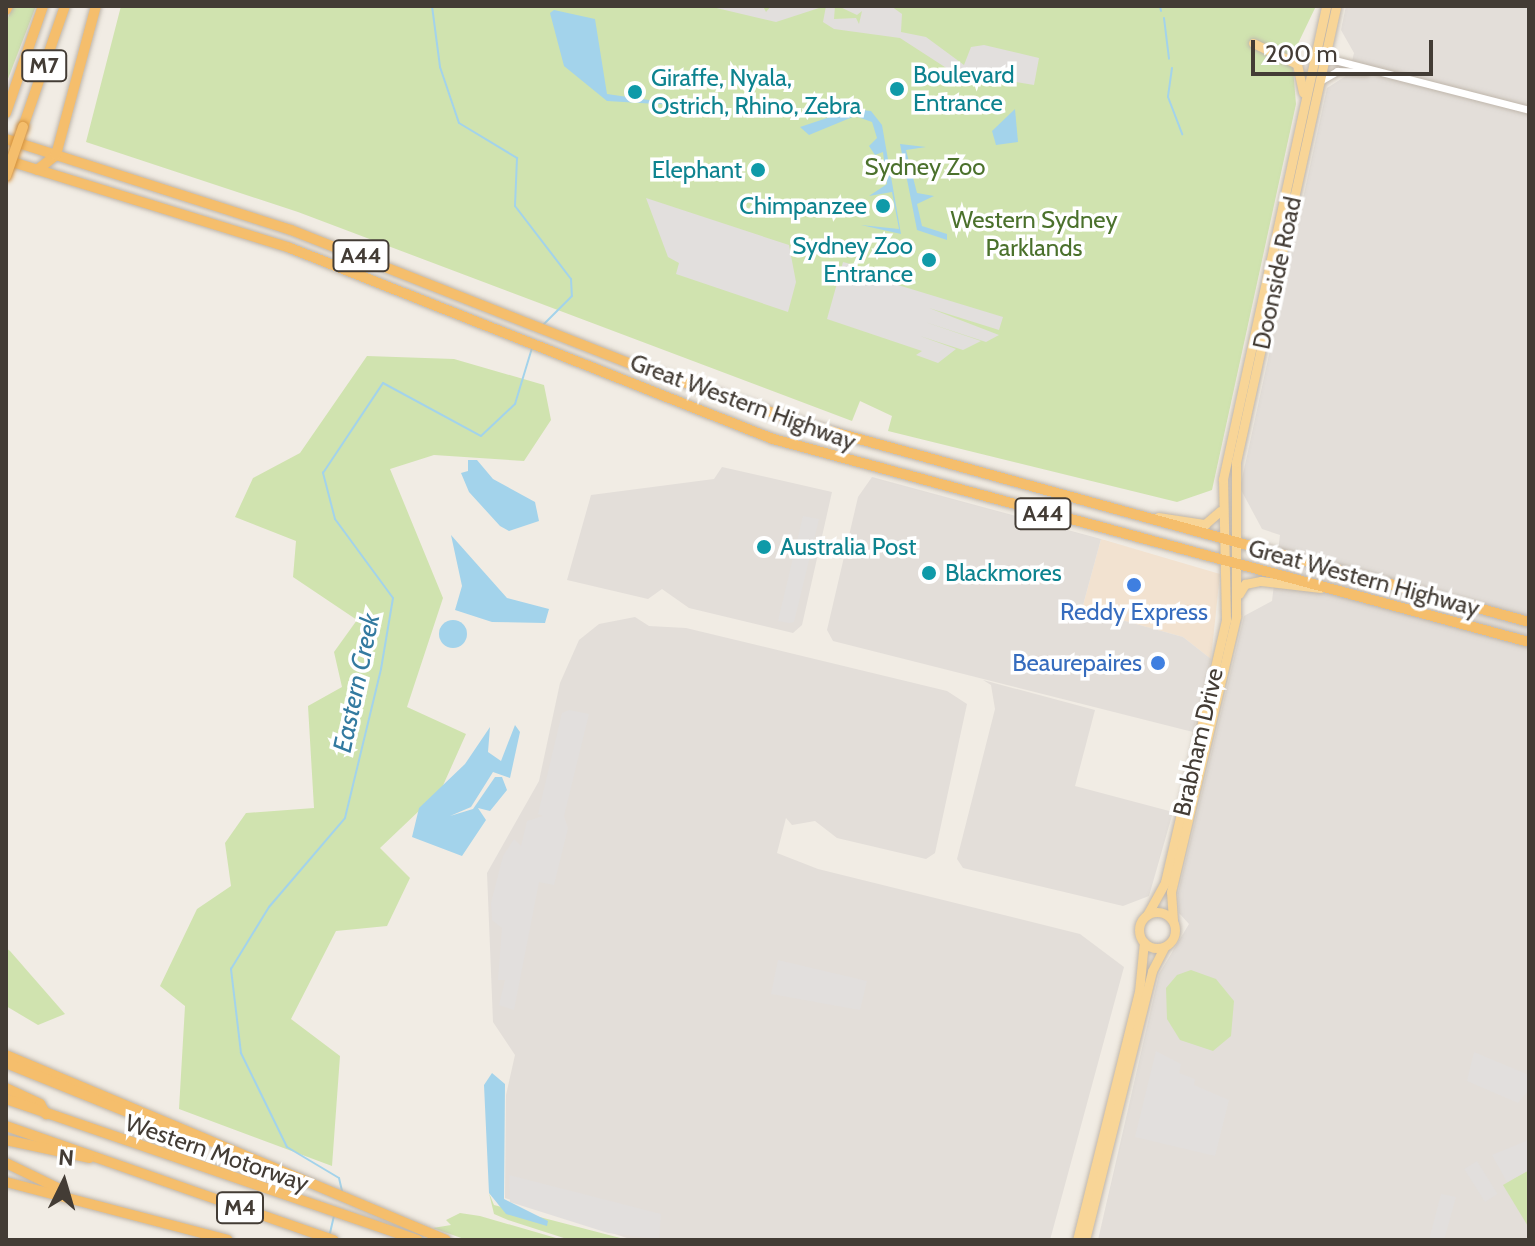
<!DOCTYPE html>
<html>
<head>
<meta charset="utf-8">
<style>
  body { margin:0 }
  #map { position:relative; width:1535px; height:1246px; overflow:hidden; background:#f1ece4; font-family:Cabin,sans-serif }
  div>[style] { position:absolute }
  .commercial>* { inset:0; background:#f2e2d0 }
  .industrial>* { inset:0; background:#e3ded9 }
  .green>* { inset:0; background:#d0e3af }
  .parking>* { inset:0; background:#e2dfdd; transform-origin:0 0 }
  .water>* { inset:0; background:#a3d3eb }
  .round { border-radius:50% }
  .stream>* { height:2px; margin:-1px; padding:0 1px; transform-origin:1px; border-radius:1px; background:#a3d3eb }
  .roads { filter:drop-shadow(0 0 2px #bfb6ab) drop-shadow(0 0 2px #bfb6ab) }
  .minor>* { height:7px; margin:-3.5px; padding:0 3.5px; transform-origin:3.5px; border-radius:3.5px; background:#fff }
  .major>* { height:9px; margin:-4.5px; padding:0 4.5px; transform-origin:4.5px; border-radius:4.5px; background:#f8d597 }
  .major>.ring { margin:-4.5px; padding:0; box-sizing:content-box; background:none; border:9px solid #f8d597; border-radius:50% }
  .highway>* { height:10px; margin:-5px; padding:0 5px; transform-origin:5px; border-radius:5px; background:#f5be6c }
  .bridges { filter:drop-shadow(0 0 2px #d3913c) drop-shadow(0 0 2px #d3913c) }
  .highway-bridge>* { height:10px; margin:-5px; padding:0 5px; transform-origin:5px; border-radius:5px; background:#f5be6c }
  .dots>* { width:22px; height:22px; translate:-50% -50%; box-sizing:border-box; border:4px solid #fff; border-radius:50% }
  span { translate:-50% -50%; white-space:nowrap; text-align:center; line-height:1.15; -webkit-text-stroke:7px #fff; paint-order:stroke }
  .shield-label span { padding:2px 6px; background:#fff; border:2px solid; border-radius:6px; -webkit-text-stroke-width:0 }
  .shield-label { font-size:22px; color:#433c35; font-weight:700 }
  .culture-label { font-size:24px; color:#0d838f }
  .left { translate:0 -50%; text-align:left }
  .right { translate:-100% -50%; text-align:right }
  .park-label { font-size:24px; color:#4b712c }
  .street-label { font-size:24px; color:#433c35 }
  .shop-label { font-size:24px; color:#366cbe }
  .water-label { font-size:26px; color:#337aa0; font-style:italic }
  .frame { position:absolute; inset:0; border:8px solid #433c35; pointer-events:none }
  .north { position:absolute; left:24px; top:1142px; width:80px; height:80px; -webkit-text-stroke:6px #fff; paint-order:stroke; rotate:5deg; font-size:22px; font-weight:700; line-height:32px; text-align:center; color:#433c35 }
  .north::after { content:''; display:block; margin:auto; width:28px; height:36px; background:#433c35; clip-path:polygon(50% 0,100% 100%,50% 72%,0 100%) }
  .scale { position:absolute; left:1251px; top:40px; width:182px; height:36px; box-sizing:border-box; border:4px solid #433c35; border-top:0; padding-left:10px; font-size:24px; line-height:28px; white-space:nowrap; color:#433c35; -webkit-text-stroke:6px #fff; paint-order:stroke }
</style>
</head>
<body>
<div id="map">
  <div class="commercial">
    <i style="clip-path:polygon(1101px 539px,1220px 574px,1211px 659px,1183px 637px,1082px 609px)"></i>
  </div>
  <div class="industrial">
    <i style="clip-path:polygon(1346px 6px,1529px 6px,1529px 1240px,1098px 1240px,1159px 974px,1189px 924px,1179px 913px,1178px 893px,1244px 616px,1272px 601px,1280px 535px,1262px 529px,1240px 488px,1327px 88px,1349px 74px,1354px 53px,1341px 30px)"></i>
    <i style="clip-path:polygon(722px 467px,832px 492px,802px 625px,793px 633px,689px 608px,662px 589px,648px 599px,567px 580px,591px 495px,714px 479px)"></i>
    <i style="clip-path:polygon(872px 477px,1101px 539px,1082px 609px,1183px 637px,1211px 659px,1193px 732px,833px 641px,827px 630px,858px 497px)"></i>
    <i style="clip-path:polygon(635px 617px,649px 626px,686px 628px,947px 691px,967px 704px,935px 853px,926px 859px,837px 838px,815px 821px,792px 825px,786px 818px,777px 853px,818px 869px,1080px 934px,1124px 967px,1050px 1240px,633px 1240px,505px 1198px,506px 1095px,515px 1055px,493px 1022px,487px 873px,539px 781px,560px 683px,579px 640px,599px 624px)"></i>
    <i style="clip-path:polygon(983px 680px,1095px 710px,1075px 786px,1173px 812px,1149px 896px,1123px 906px,963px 868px,957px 859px,995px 709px,991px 685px)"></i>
  </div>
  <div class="green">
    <i style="clip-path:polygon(13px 6px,36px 6px,6px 84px,6px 22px)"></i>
    <i style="clip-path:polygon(121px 6px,1316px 6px,1292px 56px,1296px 104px,1212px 490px,1177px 502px,888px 431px,892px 416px,860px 401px,852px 421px,298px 212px,86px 142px)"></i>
    <i style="clip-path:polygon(367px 356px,454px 359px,544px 385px,551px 420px,524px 461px,434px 455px,390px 469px,443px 598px,407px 707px,466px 734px,441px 790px,380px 848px,410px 878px,387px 926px,336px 931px,291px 1019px,340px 1056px,332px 1166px,179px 1109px,185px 1006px,160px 986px,197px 909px,231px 886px,225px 843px,246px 813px,314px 808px,308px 706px,342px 687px,334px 652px,357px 620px,293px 577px,296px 541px,235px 517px,253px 478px,300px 453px)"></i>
    <i style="clip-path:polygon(6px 948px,10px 951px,65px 1014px,38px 1025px,6px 1006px)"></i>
    <i style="clip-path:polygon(1191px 970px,1216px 979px,1234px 1001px,1231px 1036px,1213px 1051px,1180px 1040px,1167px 1019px,1166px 988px,1177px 975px)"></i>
    <i style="clip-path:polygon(1529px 1170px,1529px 1228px,1503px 1185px)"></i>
    <i style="clip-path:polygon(489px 1193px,494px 1205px,628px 1240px,570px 1240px,508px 1220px,494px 1214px)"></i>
    <i style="clip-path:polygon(460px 1213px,480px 1216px,563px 1240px,467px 1240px,433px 1228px,451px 1225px,446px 1220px)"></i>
  </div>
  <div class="parking">
    <i style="clip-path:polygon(708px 6px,763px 6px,766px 12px,771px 6px,819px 8px,776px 22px)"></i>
    <i style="clip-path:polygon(826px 6px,835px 6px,834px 19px,856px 18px,859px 24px,862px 11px,857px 15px,838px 6px,891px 6px,902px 14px,901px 32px,926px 37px,964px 65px,971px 47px,984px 45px,1039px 58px,1034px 85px,951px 71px,900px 38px,834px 29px,823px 22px)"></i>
    <i style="clip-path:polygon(646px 198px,789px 245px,796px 282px,788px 312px,676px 274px,679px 263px,668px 257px)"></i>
    <i style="clip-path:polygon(843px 262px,854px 265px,852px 271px,1003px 317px,999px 330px,929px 308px,999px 335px,986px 342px,925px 322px,981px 341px,963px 350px,920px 336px,956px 349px,938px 363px,916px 355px,922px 351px,827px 319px)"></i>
    <i style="clip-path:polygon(803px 516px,819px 519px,794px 622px,789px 623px,778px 621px)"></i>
    <i style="clip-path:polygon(569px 710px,589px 714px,564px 816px,568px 828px,554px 885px,539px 882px,514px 1010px,499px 1005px,505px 980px,498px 980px,502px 928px,492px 920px,491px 903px,503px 856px,514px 839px,521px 846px,527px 821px,543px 816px,538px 814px,562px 713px)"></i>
    <i style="clip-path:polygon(778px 960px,867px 981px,860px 1010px,771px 994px)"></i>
    <i style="clip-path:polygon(1156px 1051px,1181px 1064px,1179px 1073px,1195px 1079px,1194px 1085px,1229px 1100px,1215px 1156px,1135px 1137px)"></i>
    <i style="clip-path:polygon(1474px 1052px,1529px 1075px,1529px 1090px,1518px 1103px,1467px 1081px)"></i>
    <i style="clip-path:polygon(1529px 1133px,1529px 1170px,1507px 1182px,1492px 1155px,1526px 1141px)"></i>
    <i style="left:1477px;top:1161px;width:39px;height:15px;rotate:58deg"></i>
    <i style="clip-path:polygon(509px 1175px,661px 1214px,659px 1239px,608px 1233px,510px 1202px)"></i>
    <i style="clip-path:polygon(1441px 1194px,1456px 1197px,1444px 1240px,1429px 1240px)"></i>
  </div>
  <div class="water">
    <i style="clip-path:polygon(554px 10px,595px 19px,607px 94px,691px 106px,607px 101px,564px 66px,550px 13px)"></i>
    <i style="clip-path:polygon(854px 109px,871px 111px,882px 125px,901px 234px,861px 225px,899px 229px,892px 192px,869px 196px,887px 184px,883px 152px,875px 155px,869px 146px,877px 138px,872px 122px,855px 116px,809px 135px,800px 127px)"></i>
    <i style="clip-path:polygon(1015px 109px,1018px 142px,996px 145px,992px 131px)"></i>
    <i style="clip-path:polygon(900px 144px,926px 147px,906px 150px,917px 193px,934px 196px,917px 204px,922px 226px,947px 234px,947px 240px,917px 230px)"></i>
    <i style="clip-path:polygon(468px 460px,477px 460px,493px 479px,535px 502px,539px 521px,509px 531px,500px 526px,469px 492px,461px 473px,468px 471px)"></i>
    <i style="clip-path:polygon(451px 535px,507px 598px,549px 609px,545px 623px,492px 622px,455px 610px,462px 586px)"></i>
    <i class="round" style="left:439px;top:620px;width:28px;height:28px"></i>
    <i style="clip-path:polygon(515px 725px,520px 732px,510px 778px,493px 772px,471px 807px,450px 816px,473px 809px,495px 777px,502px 777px,507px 790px,490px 811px,478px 808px,486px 820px,462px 856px,412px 837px,419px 808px,465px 764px,490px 727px,488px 752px,501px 761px)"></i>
    <i style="clip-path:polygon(492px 1073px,505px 1084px,504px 1199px,548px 1221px,547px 1226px,506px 1214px,489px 1193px,484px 1085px)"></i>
  </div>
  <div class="stream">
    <i style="left:432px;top:6px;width:62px;rotate:82.5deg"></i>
    <i style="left:440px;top:67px;width:59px;rotate:71.3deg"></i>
    <i style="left:459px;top:123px;width:68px;rotate:31.1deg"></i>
    <i style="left:517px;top:158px;width:48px;rotate:92.4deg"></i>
    <i style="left:515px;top:206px;width:92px;rotate:52.5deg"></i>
    <i style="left:571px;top:279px;width:17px;rotate:87deg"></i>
    <i style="left:572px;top:296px;width:40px;rotate:135deg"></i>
    <i style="left:1160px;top:6px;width:5px;rotate:79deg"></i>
    <i style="left:1164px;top:18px;width:41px;rotate:83deg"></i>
    <i style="left:1172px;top:68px;width:29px;rotate:98deg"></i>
    <i style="left:1168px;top:97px;width:40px;rotate:69deg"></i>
    <i style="left:342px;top:1191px;width:13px;rotate:-103deg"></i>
    <i style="left:339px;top:1178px;width:61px;rotate:-149.2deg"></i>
    <i style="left:287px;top:1147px;width:105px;rotate:-116.1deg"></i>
    <i style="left:241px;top:1053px;width:85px;rotate:-96.8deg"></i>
    <i style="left:231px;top:969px;width:73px;rotate:-58.5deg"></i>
    <i style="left:269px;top:907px;width:117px;rotate:-49.5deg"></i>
    <i style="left:345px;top:818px;width:153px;rotate:-76.4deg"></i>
    <i style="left:381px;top:669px;width:72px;rotate:-80.4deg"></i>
    <i style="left:393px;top:598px;width:98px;rotate:-126.3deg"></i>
    <i style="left:335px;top:519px;width:48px;rotate:-104.6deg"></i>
    <i style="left:323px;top:473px;width:108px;rotate:-56.3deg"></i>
    <i style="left:383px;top:383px;width:111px;rotate:28.4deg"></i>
    <i style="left:481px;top:436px;width:47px;rotate:-43.3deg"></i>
    <i style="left:515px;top:404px;width:59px;rotate:-73.1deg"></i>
    <i style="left:330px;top:1233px;width:17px;rotate:-77deg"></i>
  </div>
  <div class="roads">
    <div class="minor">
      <i style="left:1315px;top:55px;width:221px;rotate:14.4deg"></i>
      <i style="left:1320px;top:81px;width:20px;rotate:-30deg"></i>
      <i style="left:1337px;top:71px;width:29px;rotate:2deg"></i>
    </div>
    <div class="major">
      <i style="left:1253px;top:43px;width:49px;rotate:25.5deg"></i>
      <i style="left:1297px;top:64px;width:29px;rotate:78deg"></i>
      <i style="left:1158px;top:517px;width:48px;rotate:8.5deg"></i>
      <i style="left:1205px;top:524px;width:20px;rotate:-41deg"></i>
      <i style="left:1239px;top:594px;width:12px;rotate:-59deg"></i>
      <i style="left:1245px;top:584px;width:16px;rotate:-11deg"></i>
      <i style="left:1261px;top:581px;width:60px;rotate:6.7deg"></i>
      <i class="ring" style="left:1139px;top:912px;width:27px;height:27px"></i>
      <i style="left:1147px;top:915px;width:38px;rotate:-61deg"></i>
      <i style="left:1165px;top:882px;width:269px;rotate:-76.9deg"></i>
      <i style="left:1226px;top:620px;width:141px;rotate:-91.2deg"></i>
      <i style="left:1223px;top:479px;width:484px;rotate:-77.7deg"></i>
      <i style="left:1173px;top:920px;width:28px;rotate:-94deg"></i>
      <i style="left:1171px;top:892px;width:284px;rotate:-76.7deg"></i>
      <i style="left:1236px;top:616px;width:154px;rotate:-90deg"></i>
      <i style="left:1236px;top:462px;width:467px;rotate:-77.6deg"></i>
      <i style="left:1077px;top:1240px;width:256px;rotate:-76deg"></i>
      <i style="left:1139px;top:992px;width:50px;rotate:-84.3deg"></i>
      <i style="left:1085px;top:1240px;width:277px;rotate:-76deg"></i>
      <i style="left:1152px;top:971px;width:27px;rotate:-63deg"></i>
    </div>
    <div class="highway">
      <i style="left:6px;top:10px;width:4px;rotate:-63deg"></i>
      <i style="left:6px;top:113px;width:113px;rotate:-70.9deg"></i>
      <i style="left:23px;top:127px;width:128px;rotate:-70.9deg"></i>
      <i style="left:6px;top:139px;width:299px;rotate:17.7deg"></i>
      <i style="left:291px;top:230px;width:369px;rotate:21.5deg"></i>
      <i style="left:634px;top:365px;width:184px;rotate:19deg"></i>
      <i style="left:808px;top:425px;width:747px;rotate:15.28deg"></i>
      <i style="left:6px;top:160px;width:297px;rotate:17.2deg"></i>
      <i style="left:290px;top:248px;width:519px;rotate:21.58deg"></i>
      <i style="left:773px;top:439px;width:783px;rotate:15.03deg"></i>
      <i style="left:37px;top:170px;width:24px;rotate:-38deg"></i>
      <i style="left:56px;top:155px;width:154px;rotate:-75deg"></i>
      <i style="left:6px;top:1055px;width:477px;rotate:22.8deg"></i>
      <i style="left:6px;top:1063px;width:174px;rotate:22deg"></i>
      <i style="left:6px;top:1088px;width:38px;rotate:25deg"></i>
      <i style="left:40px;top:1104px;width:12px;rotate:59deg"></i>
      <i style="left:6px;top:1099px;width:435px;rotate:18.9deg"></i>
      <i style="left:6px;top:1126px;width:347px;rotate:19.2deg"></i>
      <i style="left:6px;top:1140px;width:85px;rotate:12.2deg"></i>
      <i style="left:6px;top:1163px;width:62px;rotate:25.7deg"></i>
      <i style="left:6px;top:1182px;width:229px;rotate:14.6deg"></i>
    </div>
  </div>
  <div class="bridges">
    <div class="highway-bridge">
      <i style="left:6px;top:176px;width:52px;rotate:-70.9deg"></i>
    </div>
  </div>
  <div class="dots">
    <i style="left:897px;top:89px;background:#0f9aa8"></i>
    <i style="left:635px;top:92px;background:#0f9aa8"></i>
    <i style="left:758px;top:170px;background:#0f9aa8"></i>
    <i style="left:883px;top:206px;background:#0f9aa8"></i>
    <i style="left:929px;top:260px;background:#0f9aa8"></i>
    <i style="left:764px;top:547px;background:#0f9aa8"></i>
    <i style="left:929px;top:573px;background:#0f9aa8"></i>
    <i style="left:1134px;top:585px;background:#3f7fe0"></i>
    <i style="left:1158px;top:663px;background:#3f7fe0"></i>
  </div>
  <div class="shield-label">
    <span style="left:44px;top:66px">M7</span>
    <span style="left:361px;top:256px">A44</span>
    <span style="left:1043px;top:514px">A44</span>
    <span style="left:240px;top:1208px">M4</span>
  </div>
  <div class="culture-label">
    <span class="left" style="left:913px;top:89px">Boulevard<br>Entrance</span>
    <span class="left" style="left:651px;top:92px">Giraffe, Nyala,<br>Ostrich, Rhino, Zebra</span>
    <span class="right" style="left:742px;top:170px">Elephant</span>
    <span class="right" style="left:867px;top:206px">Chimpanzee</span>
    <span class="right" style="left:913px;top:260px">Sydney Zoo<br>Entrance</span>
    <span class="left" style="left:780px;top:547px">Australia Post</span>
    <span class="left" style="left:945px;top:573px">Blackmores</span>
  </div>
  <div class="park-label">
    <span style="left:925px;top:167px">Sydney Zoo</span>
    <span style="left:1034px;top:234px">Western Sydney<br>Parklands</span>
  </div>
  <div class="street-label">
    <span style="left:1277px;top:273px;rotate:-78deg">Doonside Road</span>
    <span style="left:743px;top:402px;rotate:20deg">Great Western Highway</span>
    <span style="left:1364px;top:578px;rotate:15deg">Great Western Highway</span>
    <span style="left:1198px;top:742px;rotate:-77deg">Brabham Drive</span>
    <span style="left:217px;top:1153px;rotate:19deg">Western Motorway</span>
  </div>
  <div class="shop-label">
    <span style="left:1134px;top:612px">Reddy Express</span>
    <span class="right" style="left:1142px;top:663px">Beaurepaires</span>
  </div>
  <div class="water-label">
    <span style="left:357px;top:683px;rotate:-78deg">Eastern Creek</span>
  </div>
  <div class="frame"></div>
  <div class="north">N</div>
  <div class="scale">200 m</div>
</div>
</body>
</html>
